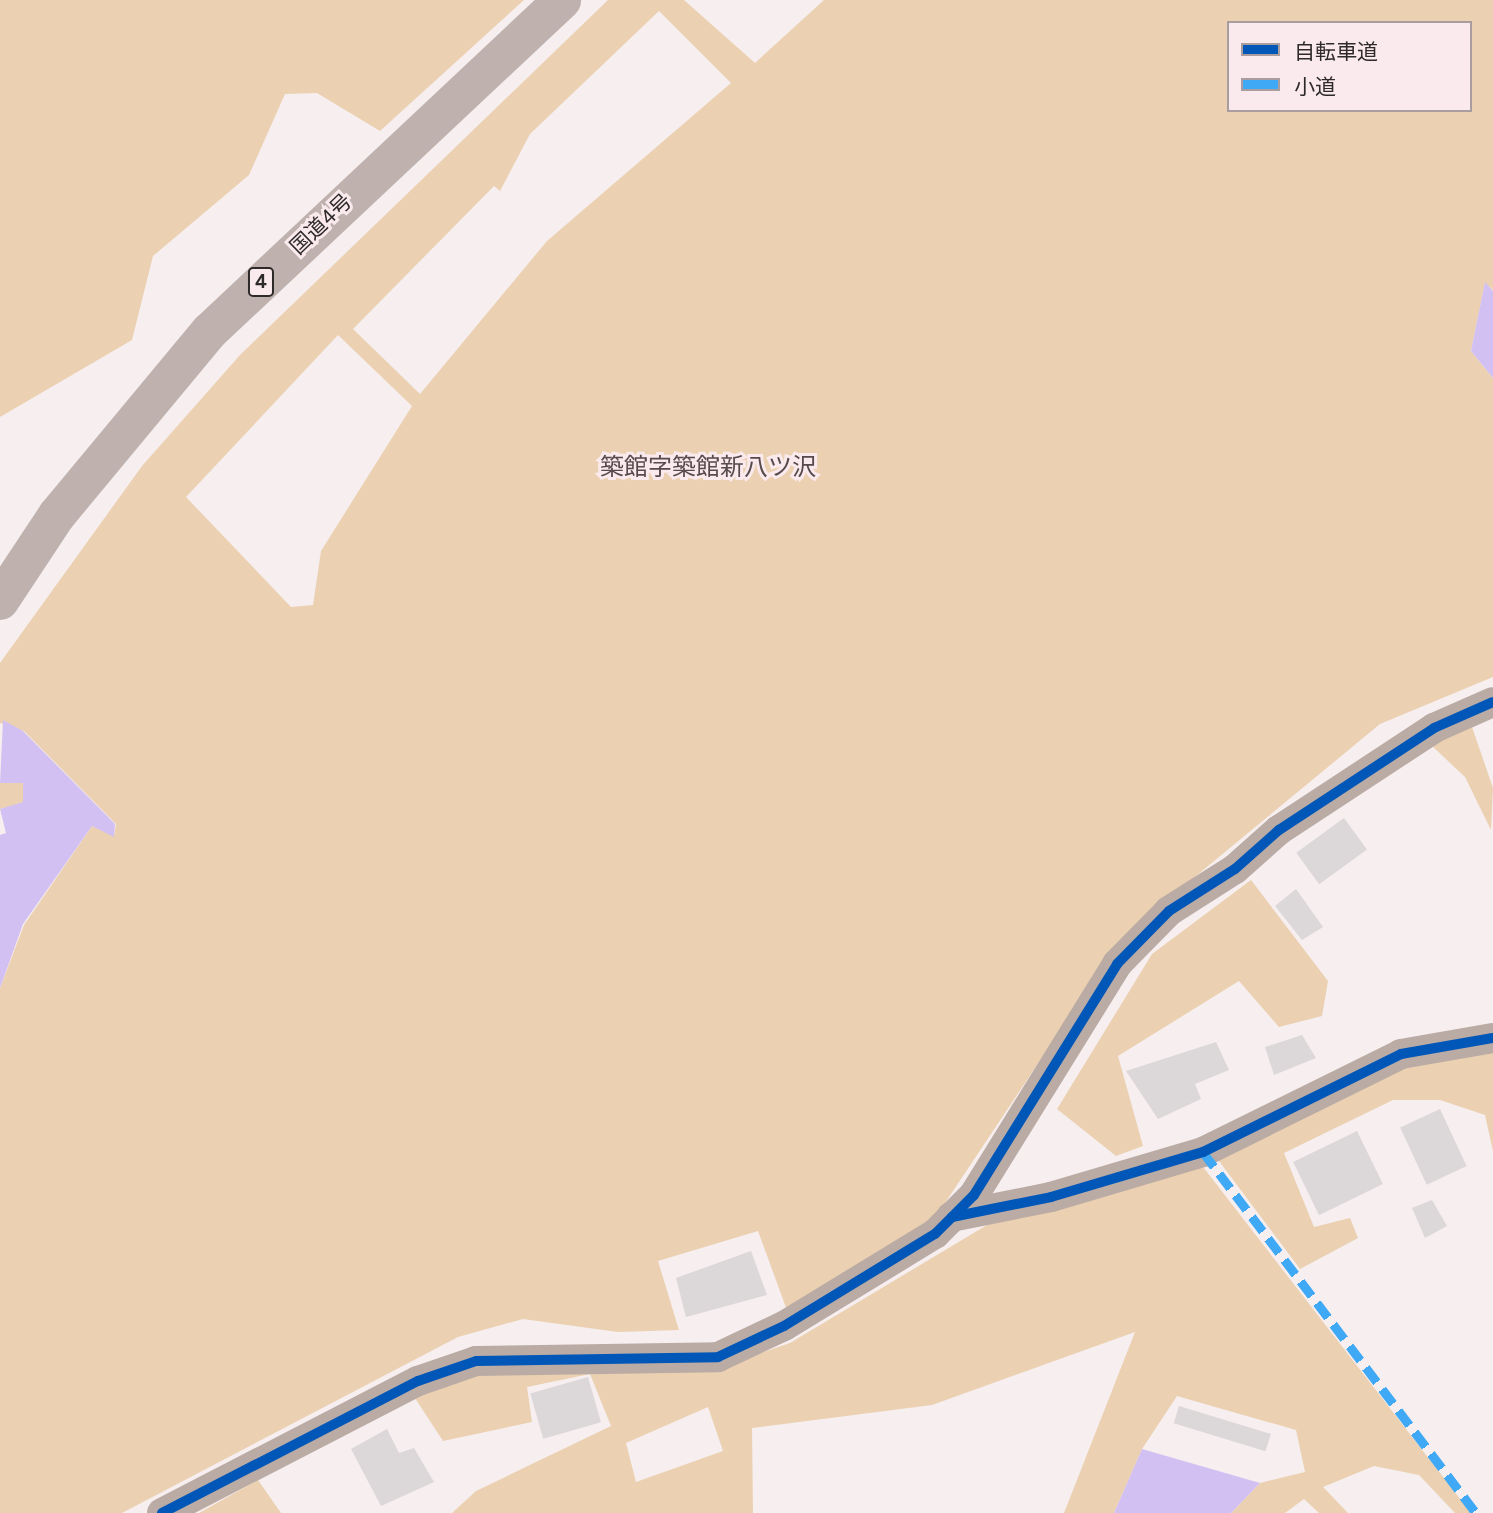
<!DOCTYPE html>
<html>
<head>
<meta charset="utf-8">
<style>
  body { margin:0 }
  #map { position:relative; width:1493px; height:1513px; overflow:hidden; background:#f6eeef; font-family:Figtree,"Noto Sans JP",sans-serif }
  div>[style] { position:absolute }
  .green>* { inset:0; background:#ebd1b1 }
  .water>* { inset:0; background:#d3c0f2 }
  .building>* { inset:0; background:#dcd7d8; transform-origin:0 0 }
  .minor>* { height:30px; margin:-15px; padding:0 15px; transform-origin:15px; border-radius:15px; background:#baaba5 }
  .highway>* { height:38px; margin:-19px; padding:0 19px; transform-origin:19px; border-radius:19px; background:#bfb2ae }
  .quiet>* { height:9px; margin-top:-4.5px; transform-origin:0; background:repeating-linear-gradient(90deg,#3fa9f5 0 18px,transparent 0 27px) }
  .cycleway>* { height:10px; margin:-5px; padding:0 5px; transform-origin:5px; border-radius:5px; background:#0057b8 }
  span { translate:-50% -50%; white-space:nowrap; text-align:center; line-height:1.15; -webkit-text-stroke:6px #faeaed; paint-order:stroke }
  .shield-label span { padding:2px 5px; background:#faeaed; border:2px solid; border-radius:5px; -webkit-text-stroke-width:0 }
  .shield-label { font-size:19px; color:#2f2a2a; font-weight:700 }
  .street-label { font-size:21px; color:#2f2a2a }
  .quarter-label { font-size:24px; color:#574a4c }
  .legend { position:absolute; left:1227px; top:21px; width:245px; height:91px; box-sizing:border-box; background:#faeaed; border:2px solid #a99d9f; margin:0; padding:9px 12px; list-style:none; font-size:21px; color:#2f2a2a }
  .legend li { display:flex; align-items:center; gap:14px; height:35px }
  .legend b { width:35px; border:2px solid #a99d9f }
</style>
</head>
<body>
<div id="map">
  <div class="green">
    <i style="clip-path:polygon(0 0,524px 0,380px 131px,317px 93px,285px 94px,249px 175px,153px 256px,132px 340px,0 417px)"></i>
    <i style="clip-path:polygon(evenodd,608px 0,684px 0,755px 63px,824px 0,1493px 0,1493px 290px,1485px 283px,1471px 351px,1493px 378px,1493px 677px,1380px 724px,1150px 914px,1109px 957px,933px 1221px,788px 1313px,758px 1231px,658px 1261px,679px 1330px,618px 1332px,523px 1319px,458px 1337px,122px 1513px,0 1513px,0 988px,24px 925px,92px 826px,114px 836px,116px 824px,24px 731px,0 723px,0 663px,142px 466px,240px 355px,608px 0,659px 11px,731px 83px,547px 241px,420px 394px,353px 329px,494px 186px,500px 191px,530px 134px,659px 11px,608px 0,1229px 23px,1470px 23px,1470px 110px,1229px 110px,1229px 23px,608px 0,338px 335px,412px 406px,321px 551px,313px 605px,291px 607px,186px 497px,338px 335px)"></i>
    <i style="clip-path:polygon(1472px 727px,1493px 788px,1491px 830px,1465px 777px,1431px 745px)"></i>
    <i style="clip-path:polygon(0 783px,23px 783px,23px 803px,0 809px)"></i>
    <i style="clip-path:polygon(1251px 880px,1328px 981px,1322px 1016px,1279px 1027px,1239px 981px,1118px 1056px,1143px 1146px,1116px 1156px,1057px 1109px,1152px 954px)"></i>
    <i style="clip-path:polygon(1493px 1047px,1493px 1151px,1485px 1115px,1440px 1100px,1393px 1100px,1284px 1153px,1314px 1227px,1350px 1218px,1358px 1238px,1300px 1269px,1216px 1157px,1404px 1062px)"></i>
    <i style="clip-path:polygon(evenodd,1200px 1163px,1471px 1513px,1455px 1513px,1419px 1475px,1374px 1466px,1323px 1487px,1348px 1513px,1319px 1513px,1304px 1499px,1285px 1513px,1231px 1513px,1260px 1483px,1305px 1472px,1296px 1430px,1177px 1396px,1142px 1449px,1114px 1513px,1064px 1513px,1135px 1332px,932px 1405px,752px 1428px,753px 1513px,452px 1513px,476px 1491px,611px 1426px,590px 1374px,527px 1387px,532px 1422px,443px 1441px,413px 1395px,478px 1371px,723px 1366px,790px 1343px,992px 1222px,1200px 1163px,708px 1407px,723px 1451px,636px 1482px,626px 1443px,708px 1407px)"></i>
    <i style="clip-path:polygon(258px 1480px,281px 1513px,199px 1513px)"></i>
  </div>
  <div class="water">
    <i style="clip-path:polygon(1485px 282px,1493px 291px,1493px 378px,1471px 351px)"></i>
    <i style="clip-path:polygon(3px 720px,23px 731px,115px 824px,114px 837px,92px 826px,23px 924px,0 988px,0 835px,6px 833px,0 809px,23px 802px,23px 783px,0 783px)"></i>
    <i style="clip-path:polygon(1142px 1449px,1260px 1483px,1231px 1513px,1114px 1513px)"></i>
  </div>
  <div class="building">
    <i style="left:1344px;top:818px;width:39px;height:59px;rotate:54deg"></i>
    <i style="clip-path:polygon(1296px 889px,1323px 927px,1302px 940px,1275px 906px)"></i>
    <i style="clip-path:polygon(1302px 1035px,1316px 1058px,1274px 1075px,1265px 1047px)"></i>
    <i style="clip-path:polygon(1216px 1042px,1229px 1070px,1195px 1084px,1201px 1099px,1158px 1119px,1126px 1071px)"></i>
    <i style="left:1440px;top:1109px;width:63px;height:44px;rotate:65deg"></i>
    <i style="left:1357px;top:1131px;width:59px;height:71px;rotate:64deg"></i>
    <i style="clip-path:polygon(1432px 1200px,1447px 1226px,1425px 1238px,1412px 1208px)"></i>
    <i style="clip-path:polygon(751px 1251px,767px 1295px,686px 1317px,676px 1278px)"></i>
    <i style="left:588px;top:1377px;width:47px;height:60px;rotate:74deg"></i>
    <i style="left:1179px;top:1406px;width:96px;height:18px;rotate:17deg"></i>
    <i style="clip-path:polygon(387px 1429px,399px 1453px,414px 1448px,434px 1482px,381px 1506px,351px 1449px)"></i>
  </div>
  <div class="minor">
    <i style="left:951px;top:1217px;width:102px;rotate:-11.3deg"></i>
    <i style="left:1051px;top:1197px;width:159px;rotate:-16.5deg"></i>
    <i style="left:1203px;top:1152px;width:221px;rotate:-26.3deg"></i>
    <i style="left:1401px;top:1054px;width:93px;rotate:-9.9deg"></i>
    <i style="left:162px;top:1513px;width:288px;rotate:-27.3deg"></i>
    <i style="left:418px;top:1381px;width:61px;rotate:-19deg"></i>
    <i style="left:476px;top:1361px;width:242px;rotate:-0.9deg"></i>
    <i style="left:718px;top:1357px;width:73px;rotate:-25.2deg"></i>
    <i style="left:784px;top:1326px;width:177px;rotate:-31.4deg"></i>
    <i style="left:935px;top:1234px;width:55px;rotate:-45deg"></i>
    <i style="left:974px;top:1195px;width:272px;rotate:-58.2deg"></i>
    <i style="left:1117px;top:964px;width:74px;rotate:-45.5deg"></i>
    <i style="left:1169px;top:911px;width:78px;rotate:-32.5deg"></i>
    <i style="left:1235px;top:869px;width:59px;rotate:-41.6deg"></i>
    <i style="left:1279px;top:830px;width:186px;rotate:-33.3deg"></i>
    <i style="left:1434px;top:728px;width:64px;rotate:-23.8deg"></i>
  </div>
  <div class="highway">
    <i style="left:0;top:601px;width:103px;rotate:-56.5deg"></i>
    <i style="left:57px;top:515px;width:239px;rotate:-50.3deg"></i>
    <i style="left:210px;top:331px;width:483px;rotate:-43.2deg"></i>
  </div>
  <div class="quiet">
    <i style="left:1203px;top:1152px;width:453px;rotate:52.9deg"></i>
  </div>
  <div class="cycleway">
    <i style="left:952px;top:1217px;width:101px;rotate:-11.4deg"></i>
    <i style="left:1051px;top:1197px;width:159px;rotate:-16.5deg"></i>
    <i style="left:1203px;top:1152px;width:221px;rotate:-26.3deg"></i>
    <i style="left:1401px;top:1054px;width:93px;rotate:-9.9deg"></i>
    <i style="left:162px;top:1513px;width:288px;rotate:-27.3deg"></i>
    <i style="left:418px;top:1381px;width:61px;rotate:-19deg"></i>
    <i style="left:476px;top:1361px;width:242px;rotate:-0.9deg"></i>
    <i style="left:718px;top:1357px;width:73px;rotate:-25.2deg"></i>
    <i style="left:784px;top:1326px;width:177px;rotate:-31.4deg"></i>
    <i style="left:935px;top:1234px;width:55px;rotate:-45deg"></i>
    <i style="left:974px;top:1195px;width:272px;rotate:-58.2deg"></i>
    <i style="left:1117px;top:964px;width:74px;rotate:-45.5deg"></i>
    <i style="left:1169px;top:911px;width:78px;rotate:-32.5deg"></i>
    <i style="left:1235px;top:869px;width:59px;rotate:-41.6deg"></i>
    <i style="left:1279px;top:830px;width:186px;rotate:-33.3deg"></i>
    <i style="left:1434px;top:728px;width:64px;rotate:-23.8deg"></i>
  </div>
  <div class="shield-label">
    <span style="left:261px;top:282px">4</span>
  </div>
  <div class="street-label">
    <span style="left:321px;top:224px;rotate:-44deg">国道4号</span>
  </div>
  <div class="quarter-label">
    <span style="left:708px;top:467px">築館字築館新八ツ沢</span>
  </div>
  <ul class="legend">
  <li><b style="height:9px;background:#0057b8"></b>自転車道</li>
  <li><b style="height:9px;background:#3fa9f5"></b>小道</li>
  </ul>
</div>
</body>
</html>
